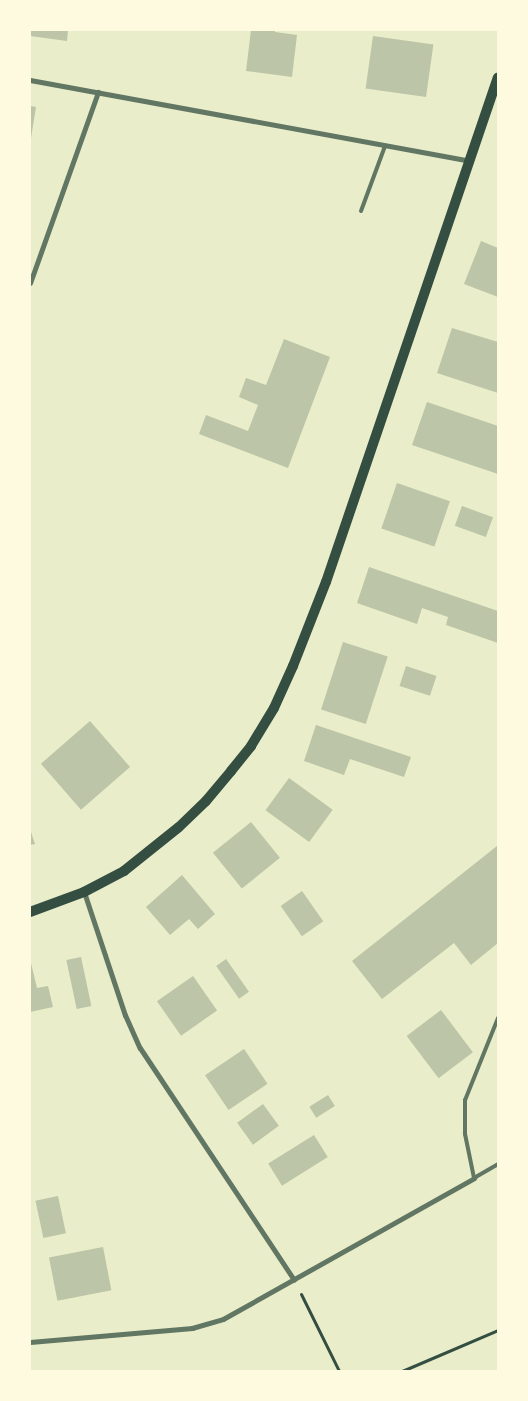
<!DOCTYPE html>
<html>
<head>
<meta charset="utf-8">
<style>
  body { margin:0 }
  #map { position:relative; width:528px; height:1401px; overflow:hidden; background:#e9edc9; font-family:Roboto,sans-serif }
  div>[style] { position:absolute }
  .building>* { inset:0; background:#bcc5a7; transform-origin:0 0 }
  .path>* { height:3px; margin:-1.5px; padding:0 1.5px; transform-origin:1.5px; border-radius:1.5px; background:#344e41 }
  .service>* { height:4px; margin:-2px; padding:0 2px; transform-origin:2px; border-radius:2px; background:#617663 }
  .minor>* { height:5px; margin:-2.5px; padding:0 2.5px; transform-origin:2.5px; border-radius:2.5px; background:#617663 }
  .secondary>* { height:10px; margin:-5px; padding:0 5px; transform-origin:5px; border-radius:5px; background:#344e41 }
  span { translate:-50% -50%; white-space:nowrap; text-align:center; line-height:1.15; -webkit-text-stroke:5px #fefae0; paint-order:stroke }
  .frame { position:absolute; inset:0; border:31px solid #fefae0; pointer-events:none }
</style>
</head>
<body>
<div id="map">
  <div class="building">
    <i style="clip-path:polygon(30px 30px,68px 30px,67px 41px,30px 36px)"></i>
    <i style="clip-path:polygon(251px 30px,275px 30px,275px 32px,297px 35px,292px 77px,246px 71px)"></i>
    <i style="left:373px;top:36px;width:61px;height:53px;rotate:8deg"></i>
    <i style="clip-path:polygon(30px 106px,36px 107px,31px 138px,30px 138px)"></i>
    <i style="clip-path:polygon(481px 241px,498px 248px,498px 297px,464px 284px)"></i>
    <i style="clip-path:polygon(452px 328px,498px 342px,498px 393px,437px 373px)"></i>
    <i style="clip-path:polygon(284px 339px,330px 357px,288px 468px,199px 434px,206px 415px,248px 431px,258px 405px,239px 397px,246px 378px,266px 385px)"></i>
    <i style="clip-path:polygon(427px 402px,498px 426px,498px 474px,412px 445px)"></i>
    <i style="left:397px;top:483px;width:56px;height:48px;rotate:19deg"></i>
    <i style="left:462px;top:506px;width:33px;height:21px;rotate:20deg"></i>
    <i style="clip-path:polygon(369px 567px,498px 611px,498px 643px,446px 625px,448px 617px,422px 608px,417px 624px,357px 603px)"></i>
    <i style="left:343px;top:642px;width:47px;height:71px;rotate:18deg"></i>
    <i style="left:406px;top:666px;width:32px;height:21px;rotate:18deg"></i>
    <i style="left:90px;top:721px;width:61px;height:65px;rotate:49deg"></i>
    <i style="clip-path:polygon(316px 725px,411px 757px,404px 777px,350px 759px,344px 775px,304px 761px)"></i>
    <i style="left:289px;top:778px;width:54px;height:40px;rotate:36deg"></i>
    <i style="left:251px;top:822px;width:46px;height:49px;rotate:51deg"></i>
    <i style="clip-path:polygon(30px 829px,35px 844px,30px 845px)"></i>
    <i style="clip-path:polygon(497px 846px,498px 943px,471px 965px,454px 943px,382px 999px,352px 961px)"></i>
    <i style="clip-path:polygon(182px 875px,215px 914px,198px 929px,189px 919px,170px 935px,146px 907px)"></i>
    <i style="left:302px;top:891px;width:37px;height:26px;rotate:55deg"></i>
    <i style="left:81px;top:957px;width:50px;height:15px;rotate:78deg"></i>
    <i style="clip-path:polygon(30px 959px,37px 988px,48px 986px,53px 1007px,30px 1012px)"></i>
    <i style="left:226px;top:959px;width:40px;height:12px;rotate:55deg"></i>
    <i style="left:193px;top:976px;width:42px;height:44px;rotate:55deg"></i>
    <i style="left:441px;top:1010px;width:53px;height:43px;rotate:53deg"></i>
    <i style="left:244px;top:1049px;width:42px;height:47px;rotate:56deg"></i>
    <i style="left:328px;top:1095px;width:13px;height:22px;rotate:58deg"></i>
    <i style="left:263px;top:1104px;width:27px;height:32px;rotate:54deg"></i>
    <i style="left:314px;top:1135px;width:26px;height:54px;rotate:58deg"></i>
    <i style="left:58px;top:1196px;width:38px;height:23px;rotate:78deg"></i>
    <i style="left:103px;top:1247px;width:44px;height:55px;rotate:79deg"></i>
  </div>
  <div class="path">
    <i style="left:301px;top:1294px;width:86px;rotate:63.7deg"></i>
    <i style="left:402px;top:1371px;width:104px;rotate:-23.1deg"></i>
  </div>
  <div class="service">
    <i style="left:361px;top:211px;width:69px;rotate:-69.7deg"></i>
    <i style="left:498px;top:1018px;width:88px;rotate:111.9deg"></i>
    <i style="left:465px;top:1100px;width:34px;rotate:90deg"></i>
    <i style="left:465px;top:1134px;width:45px;rotate:78.4deg"></i>
    <i style="left:474px;top:1178px;width:28px;rotate:-30deg"></i>
  </div>
  <div class="minor">
    <i style="left:30px;top:80px;width:447px;rotate:10.4deg"></i>
    <i style="left:30px;top:283px;width:203px;rotate:-70.4deg"></i>
    <i style="left:84px;top:892px;width:130px;rotate:71.6deg"></i>
    <i style="left:125px;top:1015px;width:36px;rotate:66deg"></i>
    <i style="left:140px;top:1048px;width:278px;rotate:56.4deg"></i>
    <i style="left:30px;top:1342px;width:163px;rotate:-4.9deg"></i>
    <i style="left:192px;top:1328px;width:32px;rotate:-16deg"></i>
    <i style="left:223px;top:1319px;width:288px;rotate:-29.3deg"></i>
  </div>
  <div class="secondary">
    <i style="left:30px;top:912px;width:58px;rotate:-20.3deg"></i>
    <i style="left:84px;top:892px;width:45px;rotate:-27.7deg"></i>
    <i style="left:124px;top:871px;width:70px;rotate:-38.7deg"></i>
    <i style="left:179px;top:827px;width:37px;rotate:-44deg"></i>
    <i style="left:206px;top:801px;width:39px;rotate:-50deg"></i>
    <i style="left:231px;top:771px;width:32px;rotate:-51deg"></i>
    <i style="left:251px;top:746px;width:44px;rotate:-58.8deg"></i>
    <i style="left:274px;top:708px;width:46px;rotate:-65.7deg"></i>
    <i style="left:293px;top:666px;width:90px;rotate:-68.6deg"></i>
    <i style="left:326px;top:582px;width:533px;rotate:-71.19deg"></i>
  </div>
  <div class="frame"></div>
</div>
</body>
</html>
